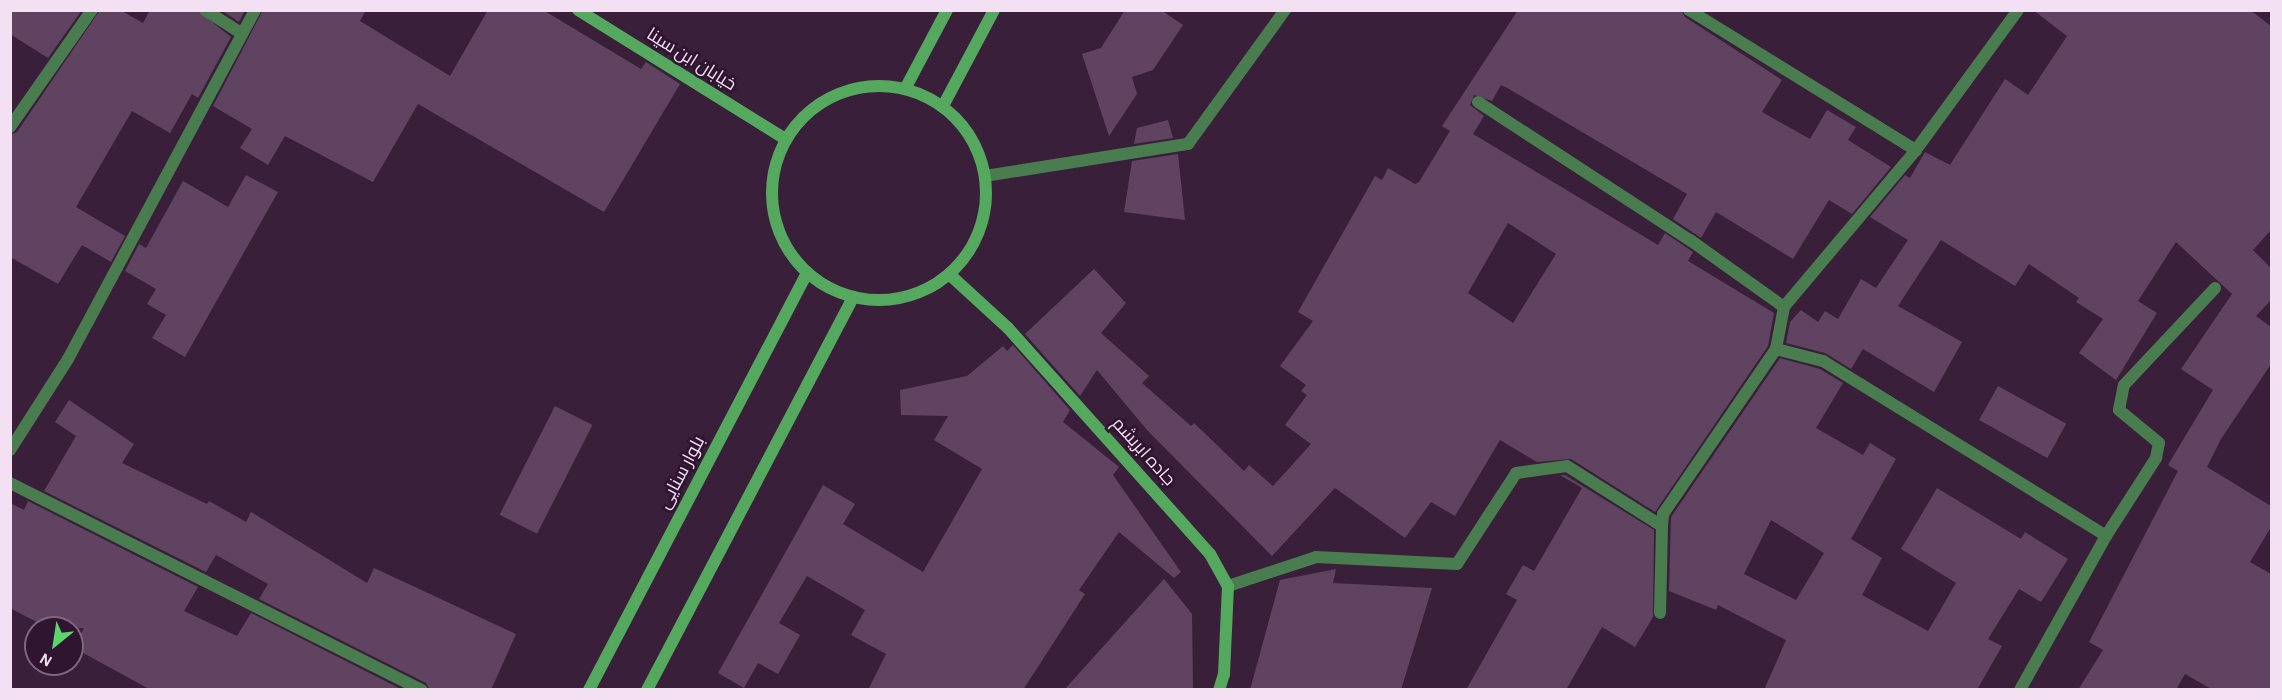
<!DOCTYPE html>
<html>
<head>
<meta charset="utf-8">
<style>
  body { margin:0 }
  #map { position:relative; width:2282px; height:700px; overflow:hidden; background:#3a1f3a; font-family:"Alegreya Sans",Cairo,sans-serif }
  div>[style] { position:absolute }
  .building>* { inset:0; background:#604361; transform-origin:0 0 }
  .lane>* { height:12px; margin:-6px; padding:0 6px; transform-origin:6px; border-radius:6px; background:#497c4e }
  .street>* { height:12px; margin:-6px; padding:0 6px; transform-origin:6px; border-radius:6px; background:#497c4e }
  .secondary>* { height:12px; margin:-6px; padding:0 6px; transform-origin:6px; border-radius:6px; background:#55a95f }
  .secondary>.ring { margin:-6px; padding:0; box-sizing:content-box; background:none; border:12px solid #55a95f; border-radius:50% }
  span { translate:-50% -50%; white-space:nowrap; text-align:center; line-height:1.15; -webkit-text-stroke:5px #2f1530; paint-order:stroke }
  .street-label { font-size:18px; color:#f3e1f3 }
  .frame { position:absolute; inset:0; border:12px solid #f3e1f3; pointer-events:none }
  .north { position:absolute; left:24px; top:616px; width:60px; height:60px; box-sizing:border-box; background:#2f1530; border:2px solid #7d677e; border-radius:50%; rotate:210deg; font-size:16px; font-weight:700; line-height:24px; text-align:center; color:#f3e1f3 }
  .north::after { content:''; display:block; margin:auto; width:21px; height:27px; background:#5cd56d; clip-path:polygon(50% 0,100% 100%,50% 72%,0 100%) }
</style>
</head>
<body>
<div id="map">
  <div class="building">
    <i style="clip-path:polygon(10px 10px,82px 10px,48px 58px,10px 34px)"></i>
    <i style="clip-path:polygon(100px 10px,120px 10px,143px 23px,150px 10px,197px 10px,231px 37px,198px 98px,192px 94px,170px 133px,132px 111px,76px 207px,125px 236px,111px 262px,82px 245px,58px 284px,10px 257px,10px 135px,17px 132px)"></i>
    <i style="clip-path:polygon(221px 10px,245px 10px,239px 22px)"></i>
    <i style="clip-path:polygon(263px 10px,366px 10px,360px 21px,450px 76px,488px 10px,543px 10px,641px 69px,646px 62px,680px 84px,604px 212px,418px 104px,373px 182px,285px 136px,268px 165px,240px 148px,252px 129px,213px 106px)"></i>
    <i style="clip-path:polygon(1125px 10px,1161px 10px,1183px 25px,1153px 70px,1132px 77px,1137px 94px,1109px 136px,1082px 54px,1101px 48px)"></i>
    <i style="clip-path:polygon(evenodd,1518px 10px,1681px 10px,1685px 17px,1782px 80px,1762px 112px,1810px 139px,1827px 110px,1856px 127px,1848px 140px,1891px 167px,1852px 214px,1829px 200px,1793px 259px,1716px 212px,1701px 238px,1673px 219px,1687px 194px,1509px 89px,1501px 85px,1492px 101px,1474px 95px,1470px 105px,1484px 116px,1473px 134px,1658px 245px,1665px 233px,1693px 252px,1688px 261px,1774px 313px,1768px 346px,1655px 512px,1571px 459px,1537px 462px,1500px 440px,1455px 516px,1431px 502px,1405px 538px,1335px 488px,1272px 556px,1147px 430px,1097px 370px,1080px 396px,1025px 334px,1094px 269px,1126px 303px,1101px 333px,1149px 376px,1142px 383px,1191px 426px,1194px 423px,1244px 471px,1249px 465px,1273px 486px,1311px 444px,1285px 425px,1307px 395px,1301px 391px,1306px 385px,1280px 366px,1313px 321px,1298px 312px,1375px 176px,1382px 180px,1388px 168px,1415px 184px,1419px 182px,1450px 131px,1442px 126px,1518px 10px,1508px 223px,1556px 254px,1513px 323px,1468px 293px,1508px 223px)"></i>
    <i style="clip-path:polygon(2033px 10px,2250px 10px,2271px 26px,2271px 230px,2253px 250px,2271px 268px,2271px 300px,2256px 316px,2271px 327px,2271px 364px,2221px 439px,2207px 467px,2271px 506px,2271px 527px,2250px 562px,2271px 574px,2271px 690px,2213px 690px,2185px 674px,2176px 690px,2078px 690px,2103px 650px,2089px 642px,2178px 471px,2168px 465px,2213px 390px,2181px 369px,2232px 294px,2176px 242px,2138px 301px,2157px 313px,2116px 380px,2079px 353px,2103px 319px,2076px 302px,2079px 298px,2029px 264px,2015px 286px,1941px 240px,1898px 306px,1962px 342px,1934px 392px,1863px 349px,1851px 369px,1825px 353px,1786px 343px,1790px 322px,1801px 310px,1818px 322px,1825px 311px,1838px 319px,1861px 279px,1876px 288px,1908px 240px,1870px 217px,1905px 175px,1910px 178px,1925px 152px,1950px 165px,2005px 79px,2028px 95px,2067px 36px)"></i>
    <i style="clip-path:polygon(1168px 120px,1173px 138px,1134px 144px,1137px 128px)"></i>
    <i style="clip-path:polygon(1178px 154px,1185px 220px,1124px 212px,1132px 161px)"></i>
    <i style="clip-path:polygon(246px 175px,278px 192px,185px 357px,152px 338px,166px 315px,147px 304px,156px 289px,125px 271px,139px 244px,146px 248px,183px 181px,228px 207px)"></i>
    <i style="clip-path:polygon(1013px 345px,1070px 410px,1063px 422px,1119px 467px,1113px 475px,1181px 572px,1174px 578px,1119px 532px,1079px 590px,1085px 594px,1023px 690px,868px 690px,886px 654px,851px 635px,865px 610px,807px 576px,779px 623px,800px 635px,778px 674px,758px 663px,744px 688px,718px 673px,823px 485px,855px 504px,843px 524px,923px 572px,982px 469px,934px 440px,948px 416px,901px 415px,900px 390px,967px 376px,1003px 346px,1007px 351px)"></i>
    <i style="clip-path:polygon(evenodd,1780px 358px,1820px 369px,1843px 383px,1816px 428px,1863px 455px,1870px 443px,1896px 459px,1851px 539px,1882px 558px,1862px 595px,1928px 631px,1956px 583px,1901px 549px,1937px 488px,2021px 539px,2025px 532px,2068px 559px,2041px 602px,2019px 589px,1988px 639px,2002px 646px,1977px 690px,1764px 690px,1786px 640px,1718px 605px,1716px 610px,1669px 591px,1671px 517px,1780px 358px,1771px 520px,1824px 553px,1796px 600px,1744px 574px,1771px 520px)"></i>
    <i style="left:1998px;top:386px;width:78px;height:39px;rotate:29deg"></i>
    <i style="clip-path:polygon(69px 400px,134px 444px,122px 463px,207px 504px,209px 501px,246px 522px,251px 512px,367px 583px,374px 568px,516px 634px,491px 690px,430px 690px,426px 683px,259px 599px,268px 584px,216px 555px,206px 572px,44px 491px,76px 436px,55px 422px)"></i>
    <i style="left:555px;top:406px;width:42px;height:122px;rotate:27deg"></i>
    <i style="clip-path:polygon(1560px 475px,1565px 475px,1654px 530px,1653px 617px,1635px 647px,1602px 627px,1566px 690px,1466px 690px,1517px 600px,1506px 594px,1523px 565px,1534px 571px,1582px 488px)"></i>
    <i style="clip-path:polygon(28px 501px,198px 587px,184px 611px,237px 636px,251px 613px,403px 690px,151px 690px,74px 648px,84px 628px,48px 628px,10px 608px,10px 503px,24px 510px)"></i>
    <i style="clip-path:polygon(1336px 569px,1333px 583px,1432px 588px,1401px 690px,1250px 690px,1280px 580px)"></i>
    <i style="clip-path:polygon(1164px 579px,1192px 614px,1193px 690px,1064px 690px)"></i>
  </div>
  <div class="lane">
    <i style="left:985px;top:176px;width:206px;rotate:-9deg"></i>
    <i style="left:1188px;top:144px;width:165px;rotate:-54.1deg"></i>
    <i style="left:1228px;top:586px;width:93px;rotate:-18.2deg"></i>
    <i style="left:1316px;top:557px;width:141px;rotate:2.8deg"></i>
    <i style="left:1457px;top:564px;width:108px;rotate:-57deg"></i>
    <i style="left:1516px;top:473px;width:51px;rotate:-7.8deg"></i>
    <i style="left:1567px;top:466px;width:112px;rotate:32.3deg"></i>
    <i style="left:1662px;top:526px;width:87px;rotate:91.3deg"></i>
  </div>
  <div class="street">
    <i style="left:205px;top:10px;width:43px;rotate:32.6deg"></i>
    <i style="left:1689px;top:10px;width:267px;rotate:31.7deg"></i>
    <i style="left:2018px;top:10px;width:173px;rotate:126.1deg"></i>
    <i style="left:1916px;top:150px;width:205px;rotate:130.1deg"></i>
    <i style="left:1784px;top:307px;width:43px;rotate:100.8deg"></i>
    <i style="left:1776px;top:349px;width:49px;rotate:14.3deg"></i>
    <i style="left:1823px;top:361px;width:333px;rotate:31.7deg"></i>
    <i style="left:2106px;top:536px;width:176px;rotate:119.2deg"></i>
    <i style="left:1478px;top:102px;width:253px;rotate:33.1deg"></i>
    <i style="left:1690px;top:240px;width:115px;rotate:35.5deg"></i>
    <i style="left:10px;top:127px;width:143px;rotate:-55deg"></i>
    <i style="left:10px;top:450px;width:108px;rotate:-57.5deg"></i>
    <i style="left:68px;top:359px;width:396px;rotate:-61.8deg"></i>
    <i style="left:10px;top:483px;width:461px;rotate:26.7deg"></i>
    <i style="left:1662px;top:526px;width:12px;rotate:-85deg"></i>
    <i style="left:1663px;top:514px;width:200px;rotate:-55.6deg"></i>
    <i style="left:2106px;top:536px;width:93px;rotate:-57.3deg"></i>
    <i style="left:2156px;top:458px;width:15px;rotate:-79deg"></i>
    <i style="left:2159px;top:443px;width:52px;rotate:-140.5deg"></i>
    <i style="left:2119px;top:410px;width:25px;rotate:-79deg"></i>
    <i style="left:2124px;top:385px;width:133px;rotate:-46.8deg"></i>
  </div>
  <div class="secondary">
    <i style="left:578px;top:10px;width:244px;rotate:31.9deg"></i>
    <i class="ring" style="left:772px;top:86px;width:202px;height:202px"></i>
    <i style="left:905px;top:89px;width:89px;rotate:-62deg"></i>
    <i style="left:943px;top:106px;width:109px;rotate:-62deg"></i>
    <i style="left:949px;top:274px;width:80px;rotate:42.5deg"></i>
    <i style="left:1008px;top:328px;width:303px;rotate:48.2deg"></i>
    <i style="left:1210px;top:554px;width:37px;rotate:61deg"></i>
    <i style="left:1228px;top:586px;width:88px;rotate:92.6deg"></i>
    <i style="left:1224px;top:674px;width:17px;rotate:107deg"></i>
    <i style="left:589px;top:690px;width:471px;rotate:-62.4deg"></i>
    <i style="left:647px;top:690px;width:444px;rotate:-62.3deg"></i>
  </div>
  <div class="street-label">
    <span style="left:691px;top:60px;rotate:32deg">خیابان ابن سینا</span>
    <span style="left:1143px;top:452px;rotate:48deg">جاده ابریشم</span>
    <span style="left:682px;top:473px;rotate:-62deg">بلوار سنایی</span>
  </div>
  <div class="frame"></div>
  <div class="north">N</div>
</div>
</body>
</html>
